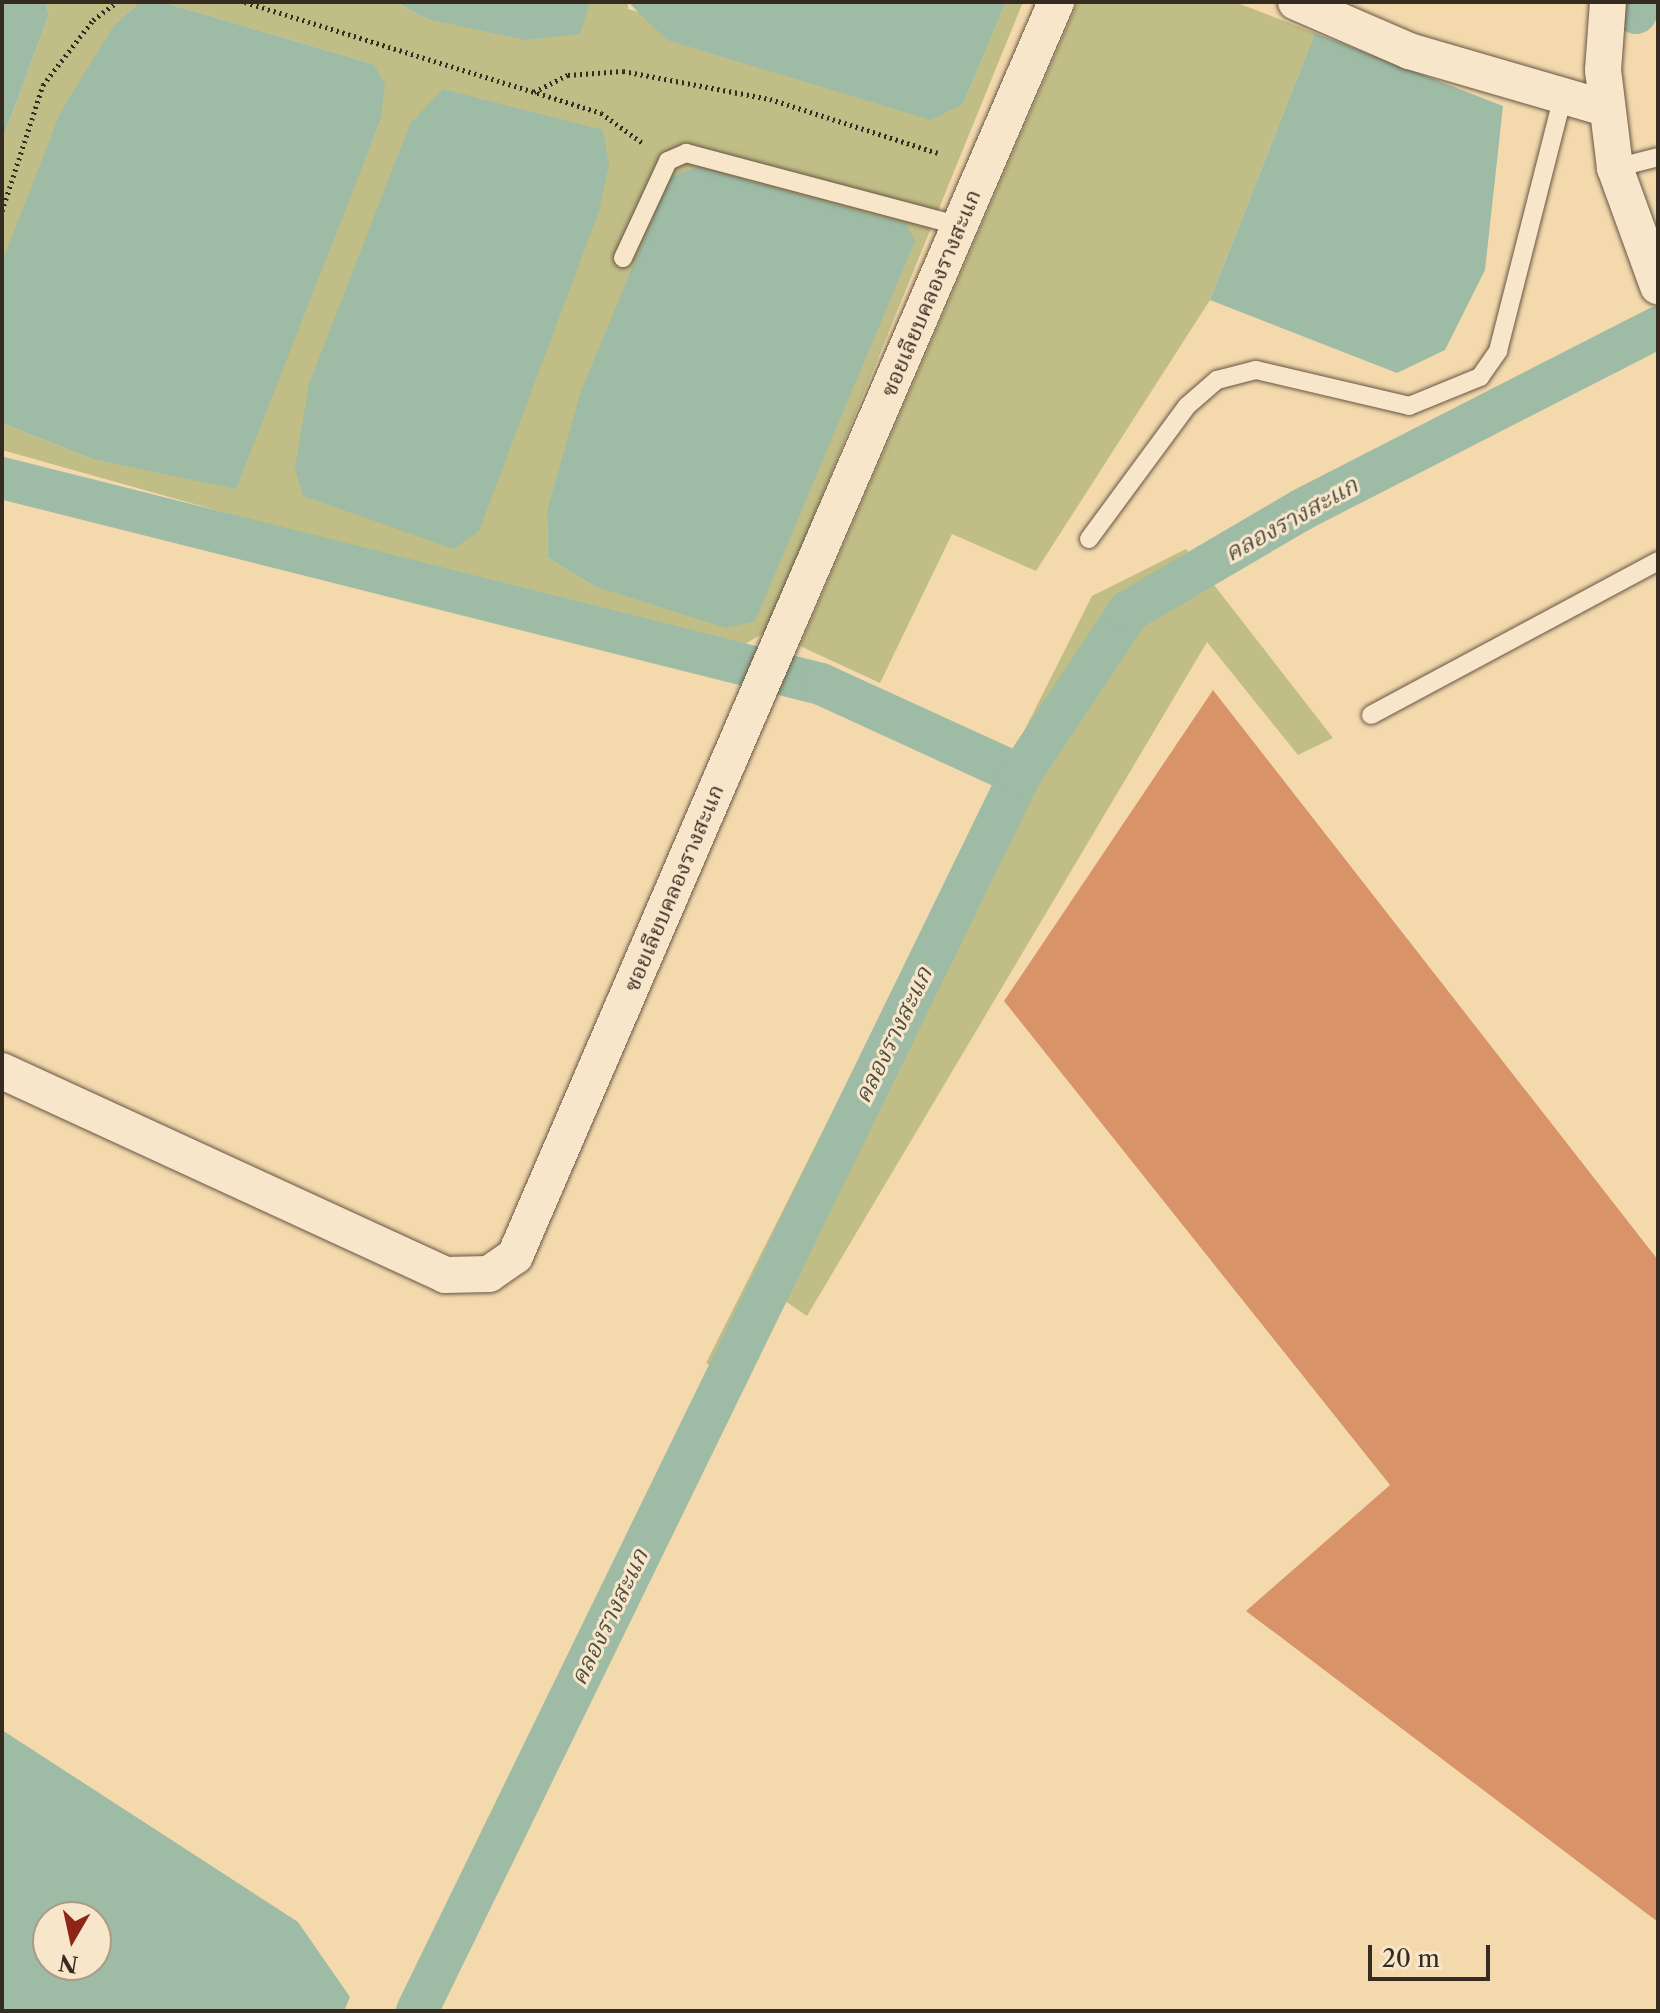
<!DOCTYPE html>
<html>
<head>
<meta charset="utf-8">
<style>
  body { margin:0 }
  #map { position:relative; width:1660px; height:2013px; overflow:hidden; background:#f4d9ad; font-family:"Libre Caslon Text","Noto Serif Thai",serif }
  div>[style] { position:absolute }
  .green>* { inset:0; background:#c0be86 }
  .water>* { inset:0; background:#9dbba5 }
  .canal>* { height:42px; margin:-21px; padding:0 21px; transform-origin:21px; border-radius:21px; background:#9dbba5 }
  .building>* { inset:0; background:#d99369 }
  .path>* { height:5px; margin-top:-2.5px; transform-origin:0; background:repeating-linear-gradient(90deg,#352b21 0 2px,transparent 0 6px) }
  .roads { filter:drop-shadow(0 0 2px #655644) drop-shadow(0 0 2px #655644) }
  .service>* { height:18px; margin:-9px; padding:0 9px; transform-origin:9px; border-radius:9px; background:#f8e6ca }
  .minor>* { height:36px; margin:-18px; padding:0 18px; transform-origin:18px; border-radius:18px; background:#f8e6ca }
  span { translate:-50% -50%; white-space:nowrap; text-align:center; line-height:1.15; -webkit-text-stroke:6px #f8e6ca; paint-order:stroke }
  .street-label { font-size:22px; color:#352b21 }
  .water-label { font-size:24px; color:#4f4f42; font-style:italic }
  .frame { position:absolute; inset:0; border:4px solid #352b21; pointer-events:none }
  .north { position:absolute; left:32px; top:1901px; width:80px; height:80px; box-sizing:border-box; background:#f8e6ca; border:2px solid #aa9b86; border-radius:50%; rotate:189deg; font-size:22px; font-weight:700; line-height:32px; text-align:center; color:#352b21 }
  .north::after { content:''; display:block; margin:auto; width:28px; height:36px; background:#8f2418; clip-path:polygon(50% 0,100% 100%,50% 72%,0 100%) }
  .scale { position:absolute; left:1368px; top:1945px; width:122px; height:36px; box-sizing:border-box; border:4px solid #352b21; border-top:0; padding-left:10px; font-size:24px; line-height:28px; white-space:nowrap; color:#352b21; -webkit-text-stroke:6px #f8e6ca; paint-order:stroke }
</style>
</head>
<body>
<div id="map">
  <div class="green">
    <i style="clip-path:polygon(45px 2px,140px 2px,115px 24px,2px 262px,2px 141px,49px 14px)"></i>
    <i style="clip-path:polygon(evenodd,162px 2px,396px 2px,427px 19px,579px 34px,590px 2px,628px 2px,628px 9px,963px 104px,1006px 2px,1023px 2px,767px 631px,728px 654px,2px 450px,2px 423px,93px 459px,313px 288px,381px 119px,373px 64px,162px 2px,670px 178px,594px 586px,548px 558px,547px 511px,670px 178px)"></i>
    <i style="clip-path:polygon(1078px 2px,1235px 2px,1315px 33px,1210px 300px,1036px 571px,952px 534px,880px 683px,800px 646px)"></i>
    <i style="clip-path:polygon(1186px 549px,1333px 738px,1298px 755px,1207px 642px,807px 1316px,782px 1299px,746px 1385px,706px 1363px,1092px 596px)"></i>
  </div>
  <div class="water">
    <i style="clip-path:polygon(2px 2px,45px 2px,49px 14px,2px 141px)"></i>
    <i style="clip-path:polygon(140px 2px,162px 2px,373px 64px,385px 83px,381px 119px,236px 489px,93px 459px,2px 423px,2px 262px,61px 111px,115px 24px)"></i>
    <i style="clip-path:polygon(396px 2px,590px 2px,580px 34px,525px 40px,427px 19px)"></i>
    <i style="clip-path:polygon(628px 2px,1006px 2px,963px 104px,931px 120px,667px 40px)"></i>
    <i style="clip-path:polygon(1315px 33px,1503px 106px,1485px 270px,1445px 350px,1397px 373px,1210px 300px)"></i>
    <i style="clip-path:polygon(443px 89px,603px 130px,609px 165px,599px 211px,479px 531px,454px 549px,303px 496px,295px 468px,309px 384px,410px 124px)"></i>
    <i style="clip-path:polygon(697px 167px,906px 224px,915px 241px,755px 621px,726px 628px,594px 586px,548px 558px,547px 511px,581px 391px,670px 177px)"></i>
    <i style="clip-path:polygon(evenodd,2px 1730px,298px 1922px,350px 1997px,344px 2011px,2px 2011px,2px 1730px,96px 1917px,96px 1965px,48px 1965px,48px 1917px,96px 1917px)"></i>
  </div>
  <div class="canal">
    <i style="left:1636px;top:13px;width:11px;rotate:-80deg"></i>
    <i style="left:2px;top:478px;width:845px;rotate:14.12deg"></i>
    <i style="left:821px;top:684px;width:219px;rotate:24.6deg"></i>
    <i style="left:417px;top:2011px;width:1375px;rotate:-63.99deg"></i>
    <i style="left:1020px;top:775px;width:197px;rotate:-56.4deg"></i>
    <i style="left:1129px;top:611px;width:199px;rotate:-30.4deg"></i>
    <i style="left:1301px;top:510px;width:401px;rotate:-27.1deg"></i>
  </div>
  <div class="building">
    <i style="clip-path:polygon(1213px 690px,1658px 1260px,1658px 1922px,1246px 1611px,1390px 1485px,1004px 1001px)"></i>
  </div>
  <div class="path">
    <i style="left:245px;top:2px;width:373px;rotate:17.3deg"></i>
    <i style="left:601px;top:113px;width:53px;rotate:35.8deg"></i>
    <i style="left:534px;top:92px;width:38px;rotate:-27deg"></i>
    <i style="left:568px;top:75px;width:55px;rotate:-4.2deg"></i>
    <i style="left:623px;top:71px;width:150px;rotate:10.8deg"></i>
    <i style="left:770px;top:99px;width:176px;rotate:17.8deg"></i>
    <i style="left:2px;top:211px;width:133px;rotate:-72deg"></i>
    <i style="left:43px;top:85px;width:82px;rotate:-52.4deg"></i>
    <i style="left:93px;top:20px;width:30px;rotate:-37deg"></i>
  </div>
  <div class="roads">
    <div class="service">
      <i style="left:1615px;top:168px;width:44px;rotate:-14.3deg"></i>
      <i style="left:623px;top:258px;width:107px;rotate:-65.1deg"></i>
      <i style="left:668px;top:161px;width:20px;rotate:-24deg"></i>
      <i style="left:686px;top:153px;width:284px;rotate:14.9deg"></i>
      <i style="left:1089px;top:539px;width:165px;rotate:-53.6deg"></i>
      <i style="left:1187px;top:406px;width:40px;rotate:-41deg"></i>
      <i style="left:1217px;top:380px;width:40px;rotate:-14.4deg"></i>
      <i style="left:1256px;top:370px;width:157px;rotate:13.2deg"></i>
      <i style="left:1409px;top:406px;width:77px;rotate:-22.2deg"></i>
      <i style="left:1480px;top:377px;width:32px;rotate:-55deg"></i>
      <i style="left:1498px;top:351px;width:260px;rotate:-75.7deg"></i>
      <i style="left:1371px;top:715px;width:326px;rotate:-28.2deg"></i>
    </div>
    <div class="minor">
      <i style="left:1296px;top:2px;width:123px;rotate:23.4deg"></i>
      <i style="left:1409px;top:51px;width:204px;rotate:16.2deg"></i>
      <i style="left:1608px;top:2px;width:68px;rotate:94.2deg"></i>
      <i style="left:1603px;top:70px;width:99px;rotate:83deg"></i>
      <i style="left:1615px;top:168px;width:126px;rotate:70deg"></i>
      <i style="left:2px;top:1071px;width:488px;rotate:24.7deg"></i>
      <i style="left:445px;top:1275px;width:44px;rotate:-1.3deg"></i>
      <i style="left:489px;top:1274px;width:32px;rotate:-35deg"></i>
      <i style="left:515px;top:1256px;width:1366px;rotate:-66.66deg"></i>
    </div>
  </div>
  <div class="street-label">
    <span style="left:931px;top:293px;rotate:-67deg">ซอยเลียบคลองรางสะแก</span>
    <span style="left:674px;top:888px;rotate:-67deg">ซอยเลียบคลองรางสะแก</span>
  </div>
  <div class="water-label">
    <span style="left:1291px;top:519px;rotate:-29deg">คลองรางสะแก</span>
    <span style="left:893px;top:1035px;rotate:-64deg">คลองรางสะแก</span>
    <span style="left:609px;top:1617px;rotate:-64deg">คลองรางสะแก</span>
  </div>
  <div class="frame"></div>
  <div class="north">N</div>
  <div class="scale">20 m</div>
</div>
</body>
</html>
